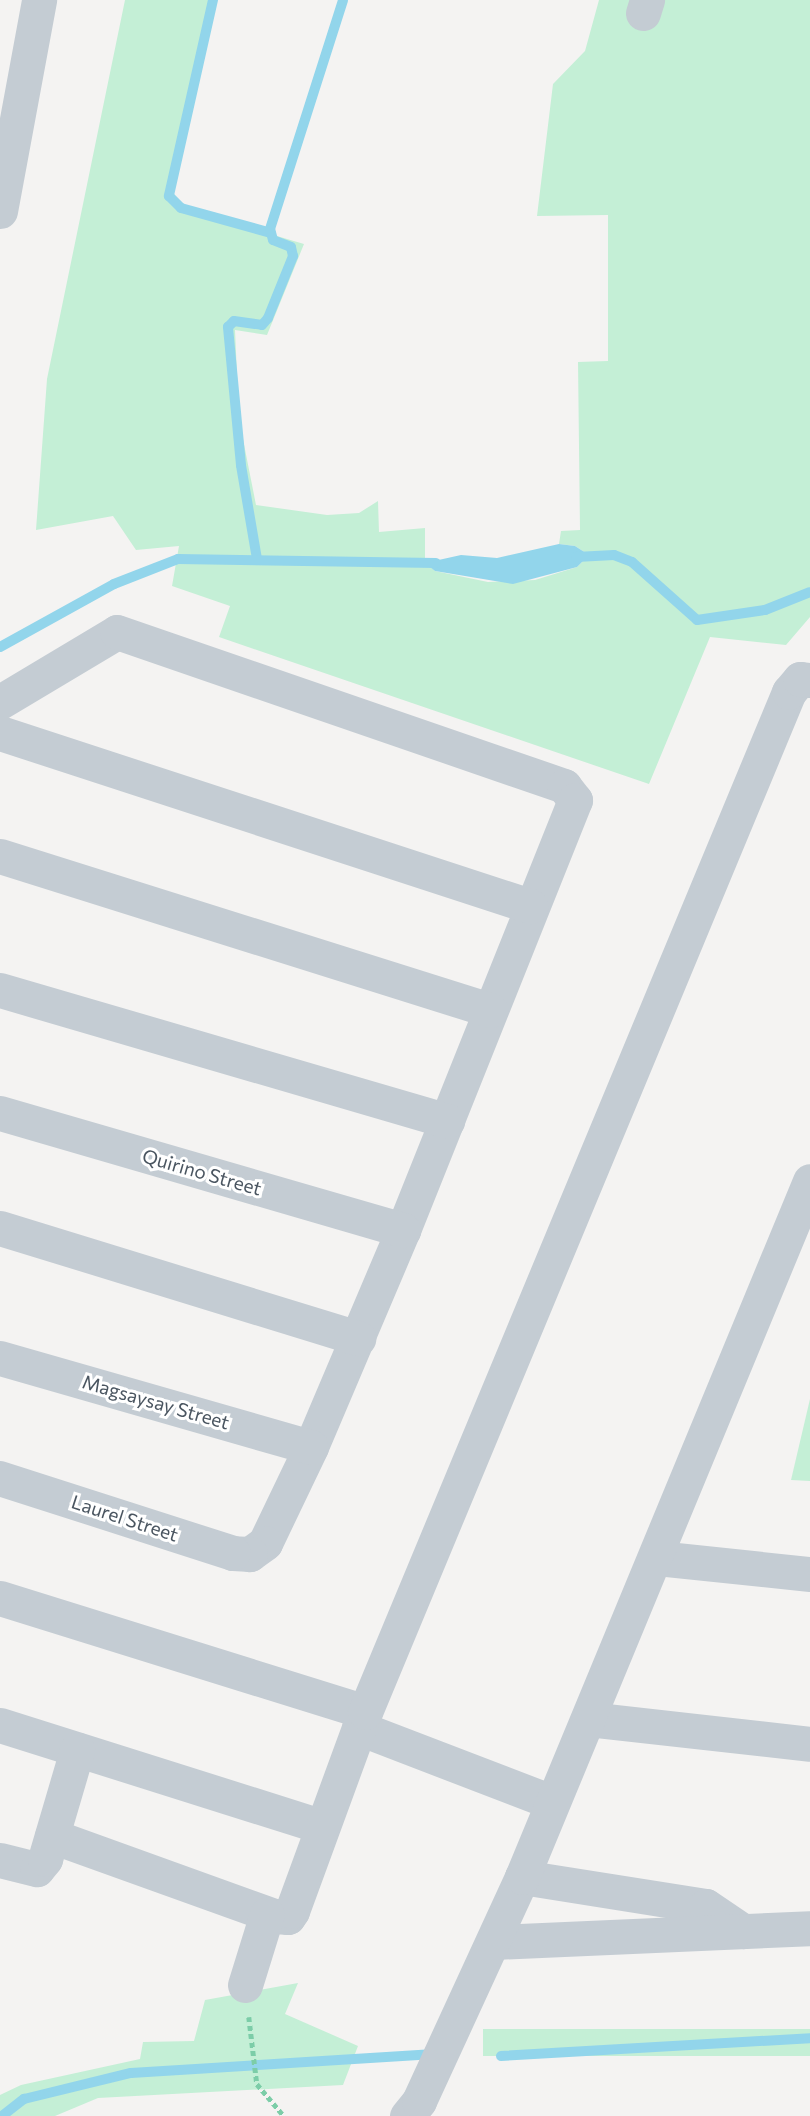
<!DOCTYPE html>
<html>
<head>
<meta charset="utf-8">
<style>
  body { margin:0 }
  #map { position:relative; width:810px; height:2116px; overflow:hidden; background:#f4f3f2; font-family:Commissioner,sans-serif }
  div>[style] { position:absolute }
  .green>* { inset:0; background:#c4efd6; transform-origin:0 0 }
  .water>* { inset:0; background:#92d5eb }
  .stream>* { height:10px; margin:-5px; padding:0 5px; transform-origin:5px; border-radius:5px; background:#92d5eb }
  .path>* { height:4.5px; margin-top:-2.25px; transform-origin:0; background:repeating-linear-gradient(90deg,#7ccda8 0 5px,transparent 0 8.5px) }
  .minor>* { height:35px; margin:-17.5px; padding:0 17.5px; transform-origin:17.5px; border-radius:17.5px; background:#c4ccd3 }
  span { translate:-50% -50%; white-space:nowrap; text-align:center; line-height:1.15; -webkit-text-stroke:6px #fff; paint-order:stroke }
  .street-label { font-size:19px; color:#4a5560 }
</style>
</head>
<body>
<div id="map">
  <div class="green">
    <i style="clip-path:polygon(125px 0,213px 0,169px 196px,181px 208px,304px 244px,267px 335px,235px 330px,239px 419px,256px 505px,327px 515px,359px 513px,378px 501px,379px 532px,425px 528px,425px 562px,435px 571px,488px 582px,535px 580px,577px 567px,589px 555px,575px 546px,559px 544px,561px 531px,580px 530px,578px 362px,608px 361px,608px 215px,537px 216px,553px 84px,585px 51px,599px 0,810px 0,810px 617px,786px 645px,710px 637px,649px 784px,219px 637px,230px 606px,172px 586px,179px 546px,136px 550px,113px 516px,36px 530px,47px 379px)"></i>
    <i style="clip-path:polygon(810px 1399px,810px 1481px,791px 1480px)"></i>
    <i style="clip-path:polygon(298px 1983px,285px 2014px,358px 2046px,343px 2085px,98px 2098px,55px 2116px,0 2116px,0 2095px,21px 2085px,140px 2059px,143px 2042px,194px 2041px,205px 2000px)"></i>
    <i style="left:810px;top:2029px;width:27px;height:327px;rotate:90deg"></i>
  </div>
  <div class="water">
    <i style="clip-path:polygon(559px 544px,575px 546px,589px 555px,577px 567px,513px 584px,435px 571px,425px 563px,461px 555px,497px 558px)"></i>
  </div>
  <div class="stream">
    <i style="left:213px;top:0;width:201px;rotate:102.7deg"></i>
    <i style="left:169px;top:196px;width:17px;rotate:45deg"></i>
    <i style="left:181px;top:208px;width:93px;rotate:15.5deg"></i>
    <i style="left:576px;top:557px;width:38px;rotate:-3deg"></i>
    <i style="left:614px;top:555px;width:19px;rotate:21deg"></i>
    <i style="left:632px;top:562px;width:87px;rotate:41.7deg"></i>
    <i style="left:697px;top:620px;width:69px;rotate:-8.4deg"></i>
    <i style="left:765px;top:610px;width:48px;rotate:-21.8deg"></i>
    <i style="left:257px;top:559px;width:95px;rotate:-99.7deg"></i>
    <i style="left:241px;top:465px;width:139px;rotate:-95.4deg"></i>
    <i style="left:228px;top:327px;width:8px;rotate:-45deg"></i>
    <i style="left:234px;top:321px;width:28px;rotate:8deg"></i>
    <i style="left:262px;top:325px;width:9px;rotate:-49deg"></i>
    <i style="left:268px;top:318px;width:67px;rotate:-68deg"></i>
    <i style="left:293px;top:256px;width:9px;rotate:-103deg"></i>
    <i style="left:291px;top:247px;width:19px;rotate:-159deg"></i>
    <i style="left:273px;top:240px;width:11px;rotate:-105deg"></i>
    <i style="left:270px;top:229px;width:240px;rotate:-72.3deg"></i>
    <i style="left:0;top:647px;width:130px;rotate:-28.9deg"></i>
    <i style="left:114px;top:584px;width:69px;rotate:-21.3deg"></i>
    <i style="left:178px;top:559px;width:258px;rotate:0.9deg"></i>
    <i style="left:501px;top:2056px;width:310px;rotate:-3.3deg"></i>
    <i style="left:2px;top:2116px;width:28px;rotate:-38deg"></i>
    <i style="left:24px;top:2099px;width:110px;rotate:-13.7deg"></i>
    <i style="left:131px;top:2073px;width:300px;rotate:-3.6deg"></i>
  </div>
  <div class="path">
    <i style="left:249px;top:2017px;width:67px;rotate:83.2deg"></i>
    <i style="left:257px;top:2084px;width:42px;rotate:49.8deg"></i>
  </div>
  <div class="minor">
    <i style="left:643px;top:13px;width:14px;rotate:-73deg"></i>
    <i style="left:0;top:211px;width:215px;rotate:-79.5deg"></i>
    <i style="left:0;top:702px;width:136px;rotate:-30.9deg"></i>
    <i style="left:117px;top:632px;width:473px;rotate:19deg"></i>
    <i style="left:564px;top:786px;width:18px;rotate:52deg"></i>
    <i style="left:575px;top:800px;width:463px;rotate:111.8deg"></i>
    <i style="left:403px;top:1230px;width:236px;rotate:113deg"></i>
    <i style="left:311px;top:1447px;width:106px;rotate:115.6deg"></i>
    <i style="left:265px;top:1543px;width:19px;rotate:144deg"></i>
    <i style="left:250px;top:1554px;width:17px;rotate:-177deg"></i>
    <i style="left:233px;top:1553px;width:245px;rotate:-162.2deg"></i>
    <i style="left:0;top:733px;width:558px;rotate:18.08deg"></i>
    <i style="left:0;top:856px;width:514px;rotate:17.45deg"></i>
    <i style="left:0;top:990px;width:466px;rotate:16.3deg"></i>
    <i style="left:0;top:1113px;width:420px;rotate:16.2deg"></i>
    <i style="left:0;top:1228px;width:375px;rotate:17.1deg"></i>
    <i style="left:0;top:1358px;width:323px;rotate:16deg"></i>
    <i style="left:657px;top:1558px;width:154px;rotate:6deg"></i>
    <i style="left:0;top:1598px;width:382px;rotate:17.3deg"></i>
    <i style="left:588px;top:1719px;width:223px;rotate:6.4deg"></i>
    <i style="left:0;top:1725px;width:337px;rotate:17.5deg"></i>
    <i style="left:359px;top:1728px;width:207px;rotate:21deg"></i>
    <i style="left:52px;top:1836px;width:236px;rotate:19.8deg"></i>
    <i style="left:274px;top:1916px;width:14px;rotate:4deg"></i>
    <i style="left:288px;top:1917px;width:7px;rotate:-56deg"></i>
    <i style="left:292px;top:1911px;width:212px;rotate:-69.9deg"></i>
    <i style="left:365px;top:1712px;width:1105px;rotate:-67.43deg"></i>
    <i style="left:789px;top:692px;width:17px;rotate:-50deg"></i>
    <i style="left:800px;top:679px;width:10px;rotate:6deg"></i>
    <i style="left:0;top:1860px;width:38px;rotate:14deg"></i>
    <i style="left:37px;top:1869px;width:13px;rotate:-51deg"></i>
    <i style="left:45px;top:1859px;width:114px;rotate:-73.6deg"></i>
    <i style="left:522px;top:1877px;width:186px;rotate:9deg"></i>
    <i style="left:706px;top:1906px;width:45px;rotate:34deg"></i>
    <i style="left:494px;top:1942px;width:316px;rotate:-2.5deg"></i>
    <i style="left:245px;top:1985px;width:74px;rotate:-72.8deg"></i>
    <i style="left:407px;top:2116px;width:19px;rotate:-51deg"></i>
    <i style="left:419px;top:2101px;width:247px;rotate:-65.3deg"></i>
    <i style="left:522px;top:1877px;width:753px;rotate:-67.52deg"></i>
  </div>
  <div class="street-label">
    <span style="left:202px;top:1172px;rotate:16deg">Quirino Street</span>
    <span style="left:156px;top:1402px;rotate:16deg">Magsaysay Street</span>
    <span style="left:125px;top:1518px;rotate:18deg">Laurel Street</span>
  </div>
</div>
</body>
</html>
